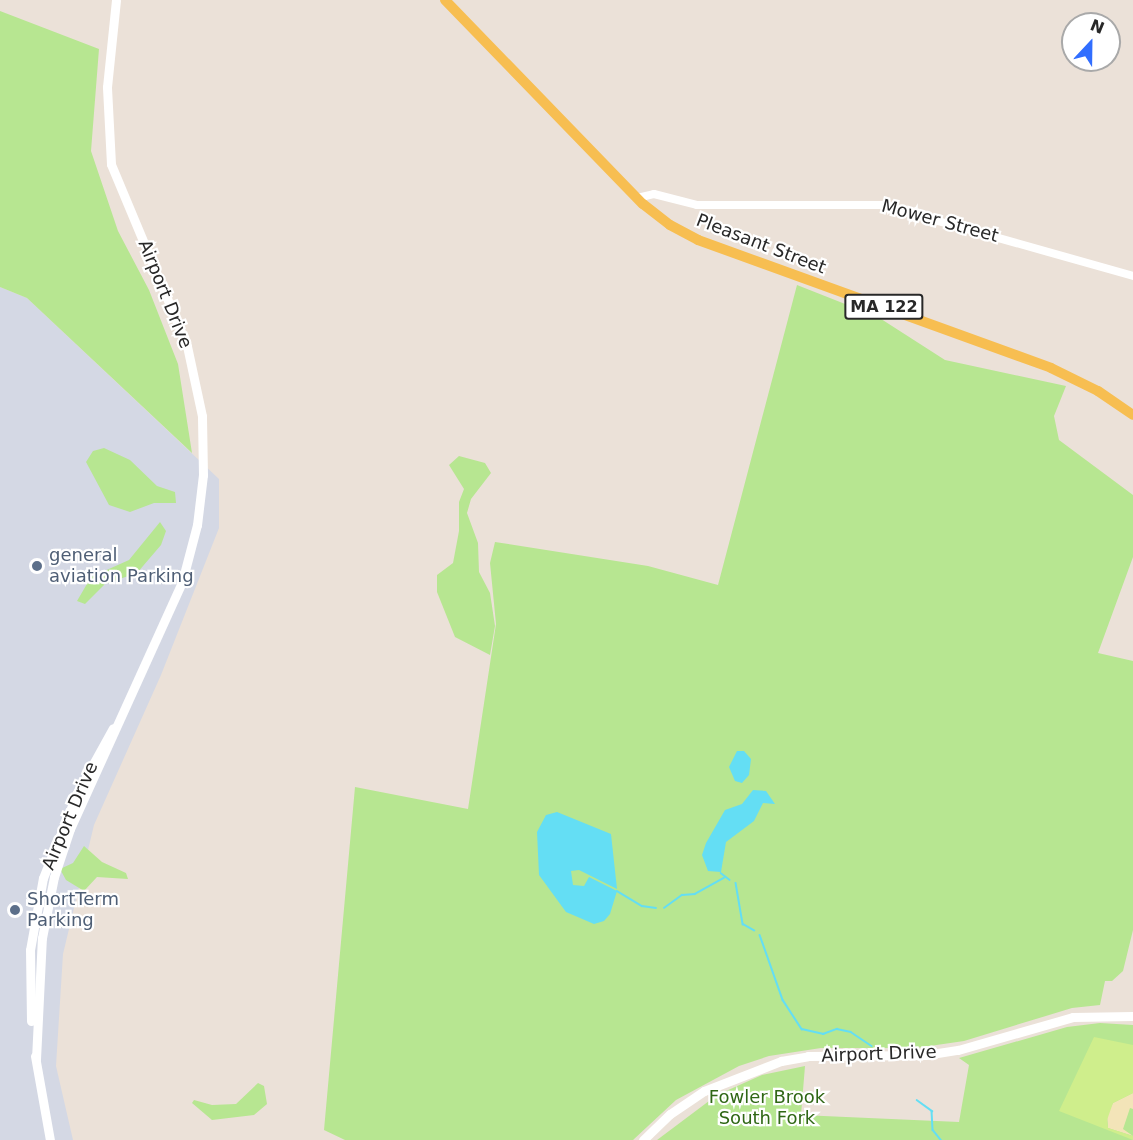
<!DOCTYPE html>
<html>
<head>
<meta charset="utf-8">
<style>
  body { margin:0 }
  #map { position:relative; width:1133px; height:1140px; overflow:hidden; background:#ebe1d8; font-family:"DejaVu Sans",sans-serif }
  div>[style] { position:absolute }
  .airport>* { inset:0; background:#d4d8e4 }
  .green>* { inset:0; background:#b7e691 }
  .sand>* { inset:0; background:#f3e4b8 }
  .pitch>* { inset:0; background:#cfee8c }
  .water>* { inset:0; background:#64def4 }
  .stream>* { height:1.5px; margin:-0.75px; padding:0 0.75px; transform-origin:0.75px; border-radius:0.75px; background:#64def4 }
  .tertiary>* { height:8px; margin:-4px; padding:0 4px; transform-origin:4px; border-radius:4px; background:#fff }
  .secondary>* { height:9px; margin:-4.5px; padding:0 4.5px; transform-origin:4.5px; border-radius:4.5px; background:#fff }
  .primary>* { height:10px; margin:-5px; padding:0 5px; transform-origin:5px; border-radius:5px; background:#f7be51 }
  .dots>* { width:16px; height:16px; translate:-50% -50%; box-sizing:border-box; border:3px solid #fff; border-radius:50% }
  span { translate:-50% -50%; white-space:nowrap; text-align:center; line-height:1.15; -webkit-text-stroke:4.5px #fff; paint-order:stroke }
  .shield-label span { padding:2px 4px; background:#fff; border:2px solid; border-radius:4px; -webkit-text-stroke-width:0 }
  .shield-label { font-size:16px; color:#282828; font-weight:700 }
  .street-label { font-size:18px; color:#282828 }
  .service-label { font-size:18px; color:#4e5e75 }
  .left { translate:0 -50%; text-align:left }
  .park-label { font-size:18px; color:#2f6715 }
  .north { position:absolute; left:1061px; top:12px; width:60px; height:60px; box-sizing:border-box; background:#fff; border:2px solid #a9a9a9; border-radius:50%; rotate:22deg; font-size:16px; font-weight:700; line-height:24px; text-align:center; color:#282828 }
  .north::after { content:''; display:block; margin:auto; width:21px; height:27px; background:#316eff; clip-path:polygon(50% 0,100% 100%,50% 72%,0 100%) }
</style>
</head>
<body>
<div id="map">
  <div class="airport">
    <i style="clip-path:polygon(0 287px,27px 298px,219px 479px,219px 528px,161px 675px,94px 825px,63px 954px,56px 1066px,73px 1140px,0 1140px)"></i>
  </div>
  <div class="green">
    <i style="clip-path:polygon(0 11px,99px 49px,91px 151px,118px 231px,149px 290px,178px 364px,192px 453px,27px 298px,0 287px)"></i>
    <i style="clip-path:polygon(797px 285px,878px 317px,945px 360px,1066px 386px,1054px 416px,1059px 440px,1133px 495px,1133px 557px,1098px 653px,1133px 661px,1133px 930px,1123px 971px,1112px 981px,1105px 981px,1100px 1005px,1072px 1008px,964px 1041px,916px 1048px,821px 1048px,769px 1056px,739px 1066px,676px 1100px,633px 1140px,345px 1140px,324px 1130px,355px 787px,468px 809px,496px 624px,490px 563px,495px 542px,648px 566px,718px 585px)"></i>
    <i style="clip-path:polygon(104px 448px,130px 460px,157px 486px,175px 492px,176px 503px,154px 503px,130px 512px,109px 505px,86px 462px,93px 451px)"></i>
    <i style="clip-path:polygon(459px 456px,485px 463px,491px 473px,471px 499px,467px 513px,478px 543px,479px 572px,490px 593px,495px 626px,490px 655px,455px 637px,437px 592px,437px 575px,453px 563px,459px 531px,459px 502px,464px 489px,449px 465px)"></i>
    <i style="clip-path:polygon(160px 522px,166px 531px,161px 545px,137px 573px,105px 584px,85px 604px,77px 601px,91px 577px,129px 560px)"></i>
    <i style="clip-path:polygon(84px 846px,102px 862px,126px 873px,128px 879px,97px 877px,84px 891px,66px 880px,60px 869px,73px 863px)"></i>
    <i style="clip-path:polygon(1100px 1023px,1133px 1025px,1133px 1140px,657px 1140px,717px 1095px,762px 1075px,805px 1066px,801px 1115px,959px 1122px,969px 1065px,959px 1058px,1067px 1027px)"></i>
    <i style="clip-path:polygon(258px 1083px,264px 1086px,267px 1104px,254px 1115px,212px 1120px,192px 1103px,194px 1100px,212px 1105px,236px 1104px)"></i>
  </div>
  <div class="sand">
    <i style="clip-path:polygon(1133px 1093px,1133px 1109px,1130px 1108px,1123px 1129px,1133px 1136px,1108px 1128px,1107px 1115px,1113px 1103px)"></i>
  </div>
  <div class="pitch">
    <i style="clip-path:polygon(1094px 1037px,1133px 1045px,1133px 1093px,1113px 1103px,1107px 1120px,1108px 1128px,1133px 1136px,1133px 1140px,1059px 1111px)"></i>
  </div>
  <div class="water">
    <i style="clip-path:polygon(737px 751px,744px 751px,751px 759px,749px 775px,742px 783px,735px 781px,729px 767px)"></i>
    <i style="clip-path:polygon(753px 790px,766px 791px,775px 804px,763px 803px,754px 821px,726px 842px,721px 872px,708px 871px,702px 855px,706px 843px,725px 810px,742px 804px)"></i>
    <i style="clip-path:polygon(557px 812px,611px 834px,617px 889px,579px 870px,571px 871px,573px 885px,584px 886px,589px 877px,617px 891px,610px 914px,604px 921px,594px 924px,566px 912px,539px 875px,537px 832px,546px 815px)"></i>
  </div>
  <div class="stream">
    <i style="left:721px;top:873px;width:11px;rotate:38deg"></i>
    <i style="left:736px;top:883px;width:42px;rotate:80.3deg"></i>
    <i style="left:743px;top:924px;width:13px;rotate:29deg"></i>
    <i style="left:617px;top:891px;width:29px;rotate:31deg"></i>
    <i style="left:642px;top:906px;width:14px;rotate:8deg"></i>
    <i style="left:664px;top:908px;width:22px;rotate:-36deg"></i>
    <i style="left:682px;top:895px;width:13px;rotate:-4deg"></i>
    <i style="left:695px;top:894px;width:33px;rotate:-29deg"></i>
    <i style="left:760px;top:935px;width:69px;rotate:70.5deg"></i>
    <i style="left:783px;top:1000px;width:35px;rotate:57deg"></i>
    <i style="left:802px;top:1029px;width:22px;rotate:13deg"></i>
    <i style="left:823px;top:1034px;width:15px;rotate:-20deg"></i>
    <i style="left:837px;top:1029px;width:14px;rotate:12deg"></i>
    <i style="left:851px;top:1032px;width:25px;rotate:34deg"></i>
    <i style="left:917px;top:1100px;width:19px;rotate:36deg"></i>
    <i style="left:932px;top:1111px;width:19px;rotate:87deg"></i>
    <i style="left:933px;top:1130px;width:13px;rotate:51deg"></i>
  </div>
  <div class="tertiary">
    <i style="left:637px;top:198px;width:17px;rotate:-13deg"></i>
    <i style="left:654px;top:194px;width:44px;rotate:14.3deg"></i>
    <i style="left:697px;top:205px;width:184px"></i>
    <i style="left:881px;top:205px;width:262px;rotate:15.7deg"></i>
  </div>
  <div class="secondary">
    <i style="left:31px;top:1021px;width:71px;rotate:-90.8deg"></i>
    <i style="left:30px;top:950px;width:73px;rotate:-79.8deg"></i>
    <i style="left:43px;top:878px;width:92px;rotate:-68.2deg"></i>
    <i style="left:77px;top:793px;width:74px;rotate:-61deg"></i>
    <i style="left:35px;top:1056px;width:85px;rotate:79.9deg"></i>
    <i style="left:36px;top:1059px;width:121px;rotate:-87.2deg"></i>
    <i style="left:42px;top:938px;width:62px;rotate:-78.9deg"></i>
    <i style="left:54px;top:877px;width:51px;rotate:-71.6deg"></i>
    <i style="left:70px;top:829px;width:271px;rotate:-65.6deg"></i>
    <i style="left:182px;top:582px;width:59px;rotate:-75.3deg"></i>
    <i style="left:197px;top:525px;width:50px;rotate:-83.2deg"></i>
    <i style="left:203px;top:475px;width:59px;rotate:-91deg"></i>
    <i style="left:202px;top:416px;width:72px;rotate:-102.1deg"></i>
    <i style="left:187px;top:346px;width:197px;rotate:-112.7deg"></i>
    <i style="left:111px;top:164px;width:77px;rotate:-93deg"></i>
    <i style="left:107px;top:87px;width:87px;rotate:-84.1deg"></i>
    <i style="left:643px;top:1140px;width:37px;rotate:-44deg"></i>
    <i style="left:670px;top:1114px;width:41px;rotate:-34.1deg"></i>
    <i style="left:704px;top:1091px;width:83px;rotate:-21.3deg"></i>
    <i style="left:781px;top:1061px;width:27px;rotate:-10deg"></i>
    <i style="left:808px;top:1056px;width:117px;rotate:-0.5deg"></i>
    <i style="left:925px;top:1055px;width:33px;rotate:-9deg"></i>
    <i style="left:958px;top:1050px;width:120px;rotate:-16deg"></i>
    <i style="left:1073px;top:1017px;width:60px;rotate:-1deg"></i>
  </div>
  <div class="primary">
    <i style="left:445px;top:0;width:284px;rotate:45.9deg"></i>
    <i style="left:643px;top:204px;width:34px;rotate:38deg"></i>
    <i style="left:670px;top:225px;width:32px;rotate:28deg"></i>
    <i style="left:698px;top:240px;width:375px;rotate:19.9deg"></i>
    <i style="left:1051px;top:368px;width:52px;rotate:26.1deg"></i>
    <i style="left:1098px;top:391px;width:42px;rotate:34.4deg"></i>
  </div>
  <div class="dots">
    <i style="left:37px;top:566px;background:#5c6f8a"></i>
    <i style="left:15px;top:910px;background:#5c6f8a"></i>
  </div>
  <div class="shield-label">
    <span style="left:884px;top:307px">MA 122</span>
  </div>
  <div class="street-label">
    <span style="left:940px;top:221px;rotate:15deg">Mower Street</span>
    <span style="left:761px;top:244px;rotate:21deg">Pleasant Street</span>
    <span style="left:165px;top:294px;rotate:68deg">Airport Drive</span>
    <span style="left:70px;top:816px;rotate:-67deg">Airport Drive</span>
    <span style="left:879px;top:1054px;rotate:-2deg">Airport Drive</span>
  </div>
  <div class="service-label">
    <span class="left" style="left:49px;top:566px">general<br>aviation Parking</span>
    <span class="left" style="left:27px;top:910px">ShortTerm<br>Parking</span>
  </div>
  <div class="park-label">
    <span style="left:767px;top:1108px">Fowler Brook<br>South Fork</span>
  </div>
  <div class="north">N</div>
</div>
</body>
</html>
